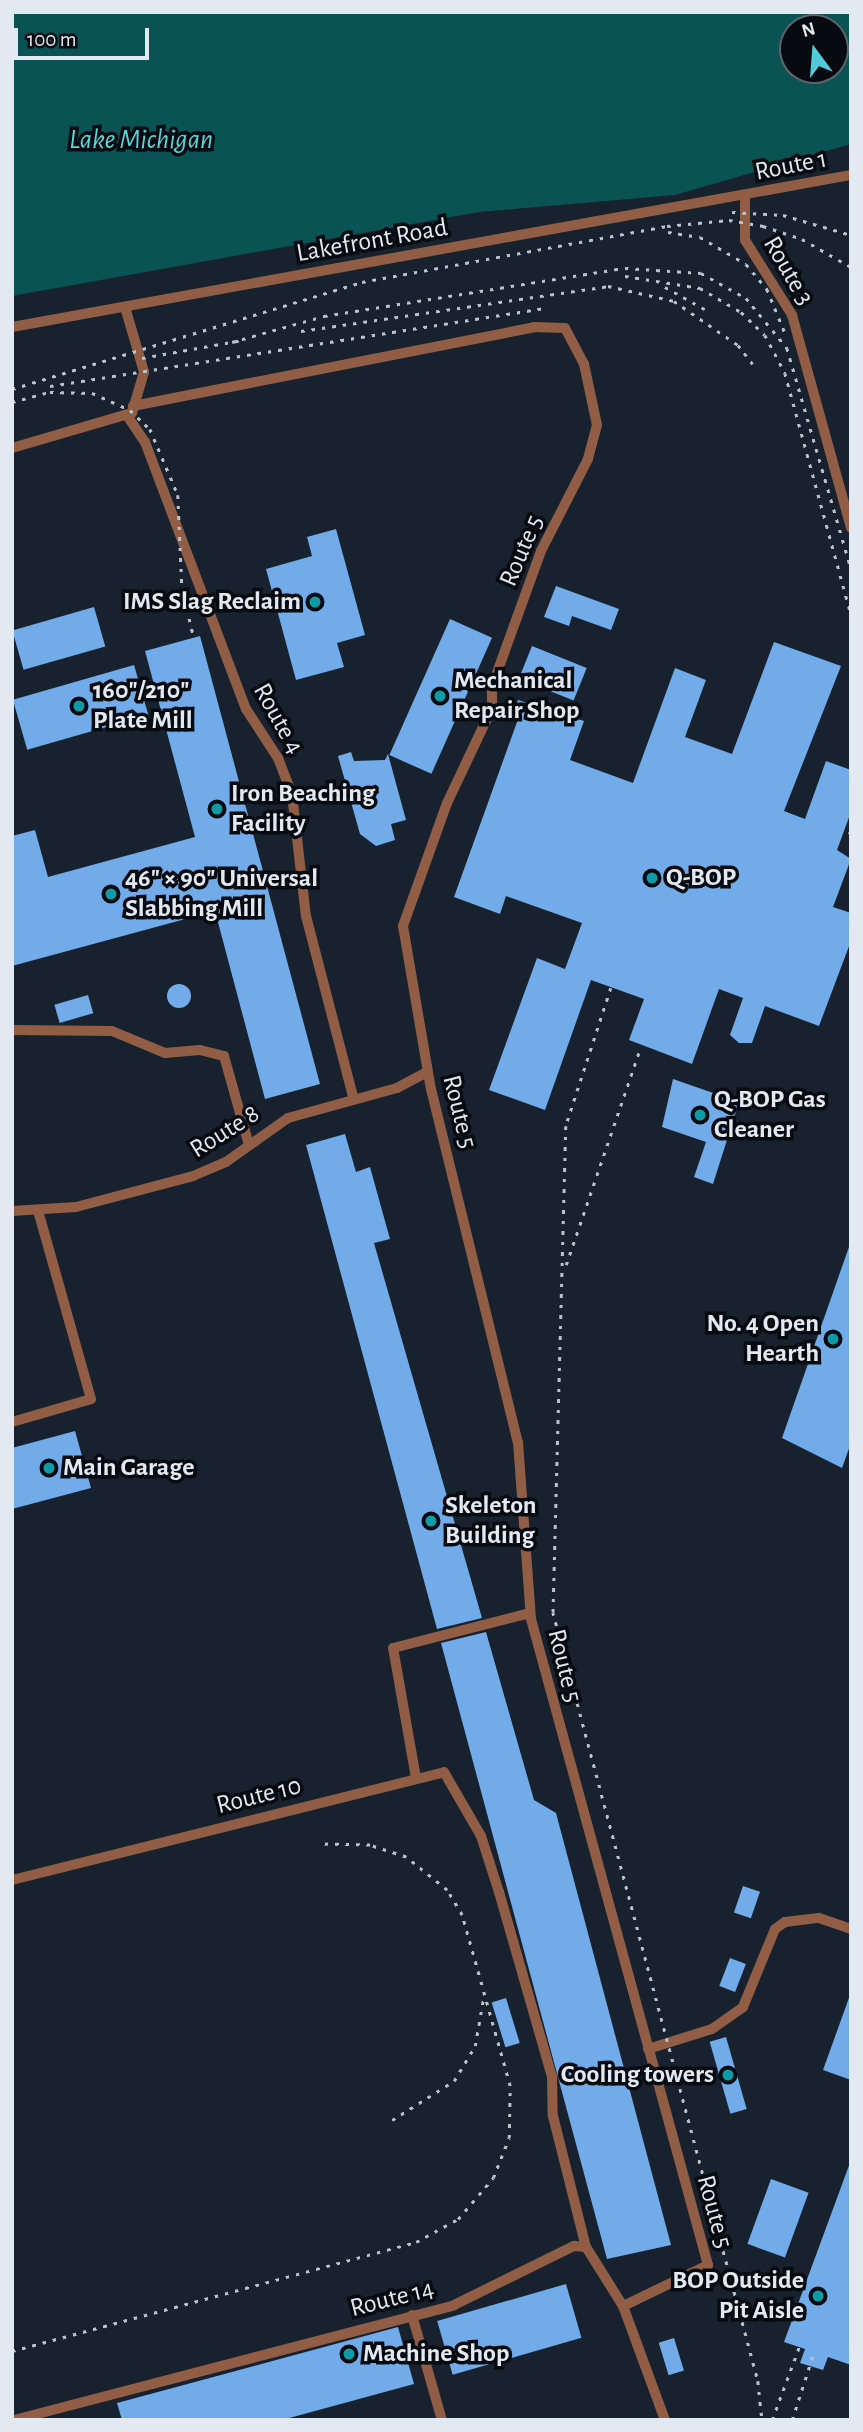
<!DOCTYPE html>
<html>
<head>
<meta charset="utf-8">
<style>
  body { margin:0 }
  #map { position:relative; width:863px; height:2432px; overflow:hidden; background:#17222e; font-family:"Alegreya Sans",sans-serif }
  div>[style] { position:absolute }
  .water>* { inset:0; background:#0a5354 }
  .building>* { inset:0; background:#71abe9; transform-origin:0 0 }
  .round { border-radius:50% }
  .minor>* { height:10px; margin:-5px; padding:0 5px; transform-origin:5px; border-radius:5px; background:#915e45 }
  .rail>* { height:2.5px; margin-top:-1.25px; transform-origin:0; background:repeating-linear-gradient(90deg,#bac2cc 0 3.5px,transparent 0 10.5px) }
  .dots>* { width:19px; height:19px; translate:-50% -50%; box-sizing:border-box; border:4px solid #070b10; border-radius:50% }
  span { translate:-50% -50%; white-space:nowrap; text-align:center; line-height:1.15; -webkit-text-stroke:7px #070b10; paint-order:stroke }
  .street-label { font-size:26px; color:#e2e9f2 }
  .poi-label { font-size:26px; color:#e2e9f2; font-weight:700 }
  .right { translate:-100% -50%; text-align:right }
  .left { translate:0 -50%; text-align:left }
  .water-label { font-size:28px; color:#58d7d8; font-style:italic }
  .frame { position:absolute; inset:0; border:14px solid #e2e9f2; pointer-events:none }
  .north { position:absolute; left:779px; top:14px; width:70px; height:70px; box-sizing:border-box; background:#070b10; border:2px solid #5f646a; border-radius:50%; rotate:344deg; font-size:19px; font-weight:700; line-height:28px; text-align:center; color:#e2e9f2 }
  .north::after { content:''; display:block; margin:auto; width:24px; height:32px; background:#52cbd9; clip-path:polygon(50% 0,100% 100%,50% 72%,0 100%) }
  .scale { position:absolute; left:14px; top:28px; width:135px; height:32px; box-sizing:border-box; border:4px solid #e2e9f2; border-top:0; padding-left:9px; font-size:21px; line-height:24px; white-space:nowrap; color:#e2e9f2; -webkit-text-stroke:5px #070b10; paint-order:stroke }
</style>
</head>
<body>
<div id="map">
  <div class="water">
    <i style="clip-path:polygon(evenodd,12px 12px,851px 12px,851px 144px,675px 195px,479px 212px,12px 296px,12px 12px,793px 28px,835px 28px,835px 70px,793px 70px,793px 28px)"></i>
  </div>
  <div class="building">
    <i style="clip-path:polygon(336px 529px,365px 635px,337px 643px,344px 667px,296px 680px,266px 569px,312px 556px,307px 537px)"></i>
    <i style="clip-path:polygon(556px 586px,619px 609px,611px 630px,572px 616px,569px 626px,544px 617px)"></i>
    <i style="left:94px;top:607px;width:41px;height:85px;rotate:74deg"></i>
    <i style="left:450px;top:619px;width:46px;height:149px;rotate:24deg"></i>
    <i style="clip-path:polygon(200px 636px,320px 1084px,265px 1099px,215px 911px,12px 966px,12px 836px,35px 830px,48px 877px,195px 837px,145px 651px)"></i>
    <i style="clip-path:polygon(774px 642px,841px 666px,784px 811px,805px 819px,826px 761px,851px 770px,851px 812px,837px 850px,851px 859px,833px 907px,851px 913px,851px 941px,819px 1026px,765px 1006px,752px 1043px,739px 1043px,730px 1035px,743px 998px,719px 989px,692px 1064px,629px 1040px,644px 999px,591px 980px,545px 1110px,489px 1090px,537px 958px,565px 969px,582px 923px,506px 896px,500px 914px,454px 897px,521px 711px,515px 708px,518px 700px,584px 721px,570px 760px,633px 783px,675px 668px,706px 680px,685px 737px,732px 754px)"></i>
    <i style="left:532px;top:646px;width:59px;height:35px;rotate:22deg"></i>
    <i style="left:134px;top:665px;width:52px;height:126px;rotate:74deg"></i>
    <i style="clip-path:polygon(351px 752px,354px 761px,385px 760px,388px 754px,406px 820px,391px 824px,395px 840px,376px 846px,360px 834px,338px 756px)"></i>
    <i class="round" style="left:167px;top:984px;width:24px;height:24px"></i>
    <i style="left:88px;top:995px;width:19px;height:35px;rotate:74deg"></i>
    <i style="clip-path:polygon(673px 1079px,739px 1102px,713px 1184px,694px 1177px,706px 1142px,662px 1127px)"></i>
    <i style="clip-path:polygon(345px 1134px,356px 1172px,370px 1167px,390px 1239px,374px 1243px,482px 1618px,437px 1629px,306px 1145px)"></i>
    <i style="clip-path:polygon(850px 1244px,851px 1443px,842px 1468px,782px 1438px)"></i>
    <i style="clip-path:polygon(75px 1431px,91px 1488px,12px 1509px,12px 1448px)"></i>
    <i style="clip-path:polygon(486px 1632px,534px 1800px,556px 1813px,671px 2245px,607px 2259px,441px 1643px)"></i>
    <i style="left:743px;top:1886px;width:18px;height:28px;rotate:19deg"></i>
    <i style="left:730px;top:1958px;width:17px;height:30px;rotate:21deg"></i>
    <i style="clip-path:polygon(850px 1995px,851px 1995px,851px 2080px,823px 2070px)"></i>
    <i style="left:506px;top:1998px;width:47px;height:15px;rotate:73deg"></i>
    <i style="left:726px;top:2037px;width:75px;height:17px;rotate:74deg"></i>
    <i style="clip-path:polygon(851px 2160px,851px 2365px,828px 2357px,823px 2370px,800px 2363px,805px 2349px,784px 2342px)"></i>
    <i style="left:771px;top:2179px;width:40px;height:69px;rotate:20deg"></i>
    <i style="left:566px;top:2284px;width:56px;height:134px;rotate:74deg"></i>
    <i style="clip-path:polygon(398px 2327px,414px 2384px,282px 2420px,122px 2420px,117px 2403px)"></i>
    <i style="left:674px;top:2338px;width:34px;height:16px;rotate:73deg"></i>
  </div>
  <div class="minor">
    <i style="left:745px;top:196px;width:44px;rotate:90deg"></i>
    <i style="left:745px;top:240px;width:89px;rotate:57.9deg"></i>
    <i style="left:792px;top:315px;width:221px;rotate:74.5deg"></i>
    <i style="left:12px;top:327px;width:853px;rotate:-10.27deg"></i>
    <i style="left:133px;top:406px;width:409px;rotate:-11.1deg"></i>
    <i style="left:534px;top:327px;width:31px;rotate:2deg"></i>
    <i style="left:565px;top:328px;width:41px;rotate:62.2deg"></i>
    <i style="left:584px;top:364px;width:62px;rotate:78deg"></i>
    <i style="left:597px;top:425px;width:35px;rotate:105deg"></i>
    <i style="left:588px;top:459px;width:103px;rotate:117.1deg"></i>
    <i style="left:541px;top:551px;width:144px;rotate:109.9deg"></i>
    <i style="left:492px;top:686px;width:22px;rotate:90deg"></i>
    <i style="left:492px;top:708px;width:105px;rotate:115.3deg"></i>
    <i style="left:447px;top:803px;width:131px;rotate:109.7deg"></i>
    <i style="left:403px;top:926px;width:165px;rotate:80.3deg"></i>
    <i style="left:431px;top:1089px;width:364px;rotate:76.2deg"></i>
    <i style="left:518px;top:1442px;width:177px;rotate:85.8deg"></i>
    <i style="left:531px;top:1619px;width:670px;rotate:74.68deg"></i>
    <i style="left:708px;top:2265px;width:94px;rotate:154.2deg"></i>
    <i style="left:128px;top:417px;width:30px;rotate:56deg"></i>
    <i style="left:145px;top:442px;width:285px;rotate:69.3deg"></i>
    <i style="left:246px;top:709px;width:59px;rotate:56.9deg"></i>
    <i style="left:278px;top:758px;width:39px;rotate:69deg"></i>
    <i style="left:292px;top:794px;width:123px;rotate:83.5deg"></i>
    <i style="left:306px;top:916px;width:186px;rotate:75.4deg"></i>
    <i style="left:12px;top:448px;width:125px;rotate:-16.3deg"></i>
    <i style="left:132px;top:413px;width:43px;rotate:-73.7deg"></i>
    <i style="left:144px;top:372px;width:68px;rotate:-106.3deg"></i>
    <i style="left:12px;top:1030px;width:100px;rotate:0.6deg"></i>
    <i style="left:112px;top:1031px;width:57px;rotate:22.5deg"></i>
    <i style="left:165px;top:1053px;width:35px;rotate:-5deg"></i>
    <i style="left:200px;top:1050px;width:25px;rotate:14deg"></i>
    <i style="left:224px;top:1056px;width:92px;rotate:74.3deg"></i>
    <i style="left:12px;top:1211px;width:64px;rotate:-3.6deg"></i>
    <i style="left:76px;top:1207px;width:121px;rotate:-14.8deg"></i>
    <i style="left:193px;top:1176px;width:36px;rotate:-23deg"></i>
    <i style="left:226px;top:1162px;width:76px;rotate:-35.4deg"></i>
    <i style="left:288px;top:1118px;width:113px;rotate:-15.4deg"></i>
    <i style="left:397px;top:1088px;width:34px;rotate:-28deg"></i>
    <i style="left:12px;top:1422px;width:82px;rotate:-16.2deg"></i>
    <i style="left:91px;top:1399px;width:195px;rotate:-105.7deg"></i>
    <i style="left:416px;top:1778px;width:132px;rotate:-100deg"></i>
    <i style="left:393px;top:1648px;width:141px;rotate:-14.3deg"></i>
    <i style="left:12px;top:1880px;width:445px;rotate:-14deg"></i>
    <i style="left:444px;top:1772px;width:74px;rotate:60deg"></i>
    <i style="left:481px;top:1836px;width:59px;rotate:72.2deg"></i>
    <i style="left:499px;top:1892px;width:192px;rotate:74deg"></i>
    <i style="left:552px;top:2077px;width:39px;rotate:89deg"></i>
    <i style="left:553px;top:2116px;width:135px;rotate:75.9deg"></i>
    <i style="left:648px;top:2049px;width:67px;rotate:-17.4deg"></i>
    <i style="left:712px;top:2029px;width:38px;rotate:-35deg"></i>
    <i style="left:743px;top:2007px;width:84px;rotate:-67.7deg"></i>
    <i style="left:775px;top:1929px;width:12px;rotate:-35deg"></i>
    <i style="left:785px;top:1922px;width:34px;rotate:-7deg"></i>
    <i style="left:819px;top:1918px;width:34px;rotate:19deg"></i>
    <i style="left:412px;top:2315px;width:109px;rotate:74.1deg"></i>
    <i style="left:14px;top:2420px;width:455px;rotate:-14.6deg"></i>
    <i style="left:454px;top:2305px;width:134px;rotate:-26.2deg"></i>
    <i style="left:574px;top:2246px;width:12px;rotate:5deg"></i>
    <i style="left:586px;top:2247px;width:70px;rotate:57.9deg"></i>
    <i style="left:623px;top:2306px;width:121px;rotate:69.8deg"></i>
  </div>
  <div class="rail">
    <i style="left:732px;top:212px;width:51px;rotate:3.4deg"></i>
    <i style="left:783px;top:215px;width:71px;rotate:16.4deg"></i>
    <i style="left:668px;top:232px;width:32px;rotate:9deg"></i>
    <i style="left:700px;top:237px;width:53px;rotate:30.4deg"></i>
    <i style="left:746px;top:264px;width:33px;rotate:50deg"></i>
    <i style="left:767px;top:289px;width:50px;rotate:67.6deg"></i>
    <i style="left:625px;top:276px;width:76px;rotate:9.1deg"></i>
    <i style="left:700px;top:288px;width:48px;rotate:30.3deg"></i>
    <i style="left:741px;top:312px;width:33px;rotate:44deg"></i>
    <i style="left:765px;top:335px;width:43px;rotate:62.2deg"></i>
    <i style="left:785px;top:373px;width:251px;rotate:74.7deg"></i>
    <i style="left:665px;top:287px;width:51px;rotate:29.1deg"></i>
    <i style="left:301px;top:331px;width:310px;rotate:-8.3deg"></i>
    <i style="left:608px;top:286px;width:68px;rotate:12.8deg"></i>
    <i style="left:674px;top:301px;width:78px;rotate:34.5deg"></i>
    <i style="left:738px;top:345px;width:24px;rotate:52deg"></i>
    <i style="left:232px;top:342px;width:96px;rotate:-15.8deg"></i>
    <i style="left:324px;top:316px;width:305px;rotate:-9.1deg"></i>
    <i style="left:625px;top:268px;width:76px;rotate:3.8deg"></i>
    <i style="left:701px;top:273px;width:51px;rotate:29.1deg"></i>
    <i style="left:746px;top:298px;width:65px;rotate:50.6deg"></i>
    <i style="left:787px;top:348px;width:229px;rotate:73.8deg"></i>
    <i style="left:142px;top:358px;width:102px;rotate:-10.2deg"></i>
    <i style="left:50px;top:386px;width:501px;rotate:-8.95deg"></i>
    <i style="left:12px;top:389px;width:366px;rotate:-17deg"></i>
    <i style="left:362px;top:282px;width:310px;rotate:-10.4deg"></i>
    <i style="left:667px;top:226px;width:62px;rotate:-5.5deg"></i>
    <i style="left:729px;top:220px;width:35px;rotate:10deg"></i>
    <i style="left:763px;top:226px;width:41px;rotate:18.4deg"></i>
    <i style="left:802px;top:239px;width:56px;rotate:29.7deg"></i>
    <i style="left:12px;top:402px;width:39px;rotate:-15deg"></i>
    <i style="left:50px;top:392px;width:42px;rotate:1.4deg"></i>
    <i style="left:92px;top:393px;width:42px;rotate:24.1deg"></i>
    <i style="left:130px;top:410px;width:28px;rotate:44deg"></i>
    <i style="left:150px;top:429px;width:72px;rotate:67deg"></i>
    <i style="left:178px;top:495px;width:93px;rotate:87.5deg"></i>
    <i style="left:182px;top:588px;width:51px;rotate:76.5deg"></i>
    <i style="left:849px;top:834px;width:4px;rotate:-63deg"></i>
    <i style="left:611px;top:988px;width:145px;rotate:108.1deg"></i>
    <i style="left:566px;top:1126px;width:486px;rotate:91.5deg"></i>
    <i style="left:553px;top:1612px;width:796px;rotate:75.07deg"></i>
    <i style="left:758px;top:2381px;width:39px;rotate:84deg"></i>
    <i style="left:566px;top:1265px;width:228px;rotate:-71.1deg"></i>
    <i style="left:392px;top:2120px;width:73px;rotate:-32.2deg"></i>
    <i style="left:454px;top:2081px;width:41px;rotate:-59deg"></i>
    <i style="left:475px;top:2046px;width:47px;rotate:-80.1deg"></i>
    <i style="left:12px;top:2351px;width:418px;rotate:-15.1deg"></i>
    <i style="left:416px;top:2242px;width:48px;rotate:-28.7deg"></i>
    <i style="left:458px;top:2219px;width:54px;rotate:-49.5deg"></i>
    <i style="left:493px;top:2178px;width:43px;rotate:-68.2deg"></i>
    <i style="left:509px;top:2138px;width:52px;rotate:-88.9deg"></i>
    <i style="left:510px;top:2086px;width:178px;rotate:-105.7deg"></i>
    <i style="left:462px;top:1915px;width:29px;rotate:-121deg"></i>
    <i style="left:447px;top:1890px;width:53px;rotate:-141.2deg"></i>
    <i style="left:406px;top:1857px;width:38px;rotate:-162deg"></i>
    <i style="left:370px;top:1845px;width:49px;rotate:-178.8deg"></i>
    <i style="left:772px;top:2420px;width:78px;rotate:-69.7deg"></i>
    <i style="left:792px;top:2420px;width:71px;rotate:-72.1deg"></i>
  </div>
  <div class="dots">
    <i style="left:315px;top:602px;background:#0f9aa8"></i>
    <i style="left:440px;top:696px;background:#0f9aa8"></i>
    <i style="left:79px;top:706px;background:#0f9aa8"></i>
    <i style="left:217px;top:809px;background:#0f9aa8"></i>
    <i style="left:652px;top:878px;background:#0f9aa8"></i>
    <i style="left:111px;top:894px;background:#0f9aa8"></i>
    <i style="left:700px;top:1115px;background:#0f9aa8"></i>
    <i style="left:833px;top:1339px;background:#0f9aa8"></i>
    <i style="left:49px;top:1468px;background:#0f9aa8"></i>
    <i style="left:431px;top:1521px;background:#0f9aa8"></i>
    <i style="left:728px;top:2075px;background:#0f9aa8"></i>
    <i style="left:818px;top:2296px;background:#0f9aa8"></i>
    <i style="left:349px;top:2354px;background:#0f9aa8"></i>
  </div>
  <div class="street-label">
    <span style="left:791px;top:166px;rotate:-11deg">Route 1</span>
    <span style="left:372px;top:241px;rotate:-10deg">Lakefront Road</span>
    <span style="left:788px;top:271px;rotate:60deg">Route 3</span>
    <span style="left:522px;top:551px;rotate:-67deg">Route 5</span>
    <span style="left:278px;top:719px;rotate:61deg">Route 4</span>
    <span style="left:459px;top:1112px;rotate:76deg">Route 5</span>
    <span style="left:225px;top:1132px;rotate:-32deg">Route 8</span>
    <span style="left:564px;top:1666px;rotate:76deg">Route 5</span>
    <span style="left:259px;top:1796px;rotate:-14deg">Route 10</span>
    <span style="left:714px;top:2212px;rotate:75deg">Route 5</span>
    <span style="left:392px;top:2299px;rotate:-14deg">Route 14</span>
  </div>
  <div class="poi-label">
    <span class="right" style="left:301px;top:602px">IMS Slag Reclaim</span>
    <span class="left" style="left:454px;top:696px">Mechanical<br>Repair Shop</span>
    <span class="left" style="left:93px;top:706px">160"/210"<br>Plate Mill</span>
    <span class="left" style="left:231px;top:809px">Iron Beaching<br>Facility</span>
    <span class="left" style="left:666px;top:878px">Q-BOP</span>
    <span class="left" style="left:125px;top:894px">46" × 90" Universal<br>Slabbing Mill</span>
    <span class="left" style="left:714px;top:1115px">Q-BOP Gas<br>Cleaner</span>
    <span class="right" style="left:819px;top:1339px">No. 4 Open<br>Hearth</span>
    <span class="left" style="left:63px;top:1468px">Main Garage</span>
    <span class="left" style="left:445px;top:1521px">Skeleton<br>Building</span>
    <span class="right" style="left:714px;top:2075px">Cooling towers</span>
    <span class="right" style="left:804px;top:2296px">BOP Outside<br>Pit Aisle</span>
    <span class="left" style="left:363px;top:2354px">Machine Shop</span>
  </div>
  <div class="water-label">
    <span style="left:141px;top:140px">Lake Michigan</span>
  </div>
  <div class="frame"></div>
  <div class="north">N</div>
  <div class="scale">100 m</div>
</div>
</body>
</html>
